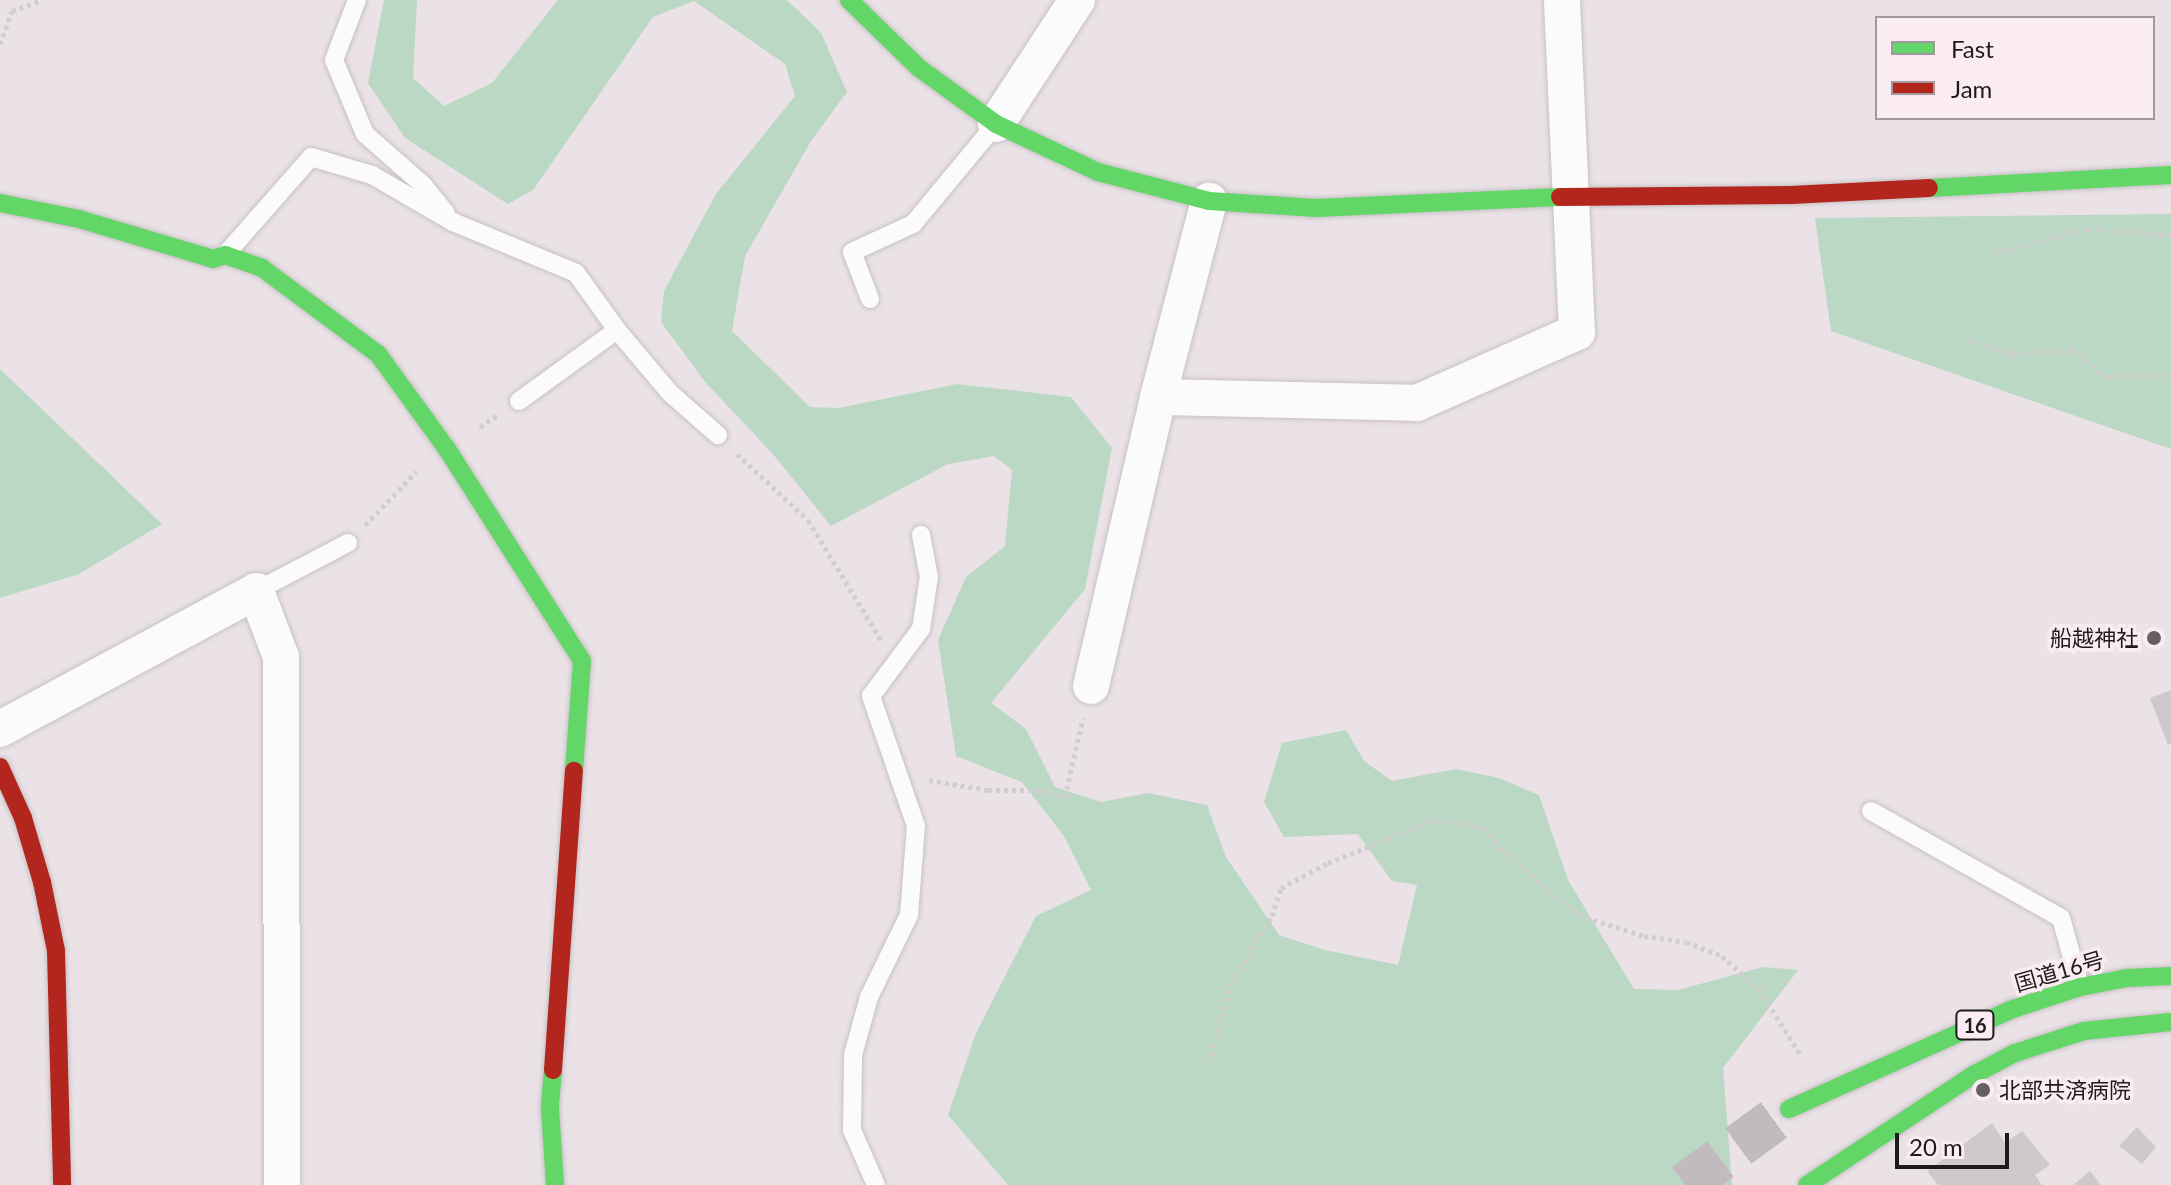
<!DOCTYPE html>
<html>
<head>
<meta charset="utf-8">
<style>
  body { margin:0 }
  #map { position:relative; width:2171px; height:1185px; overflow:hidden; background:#eae2e6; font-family:Lato,"Noto Sans JP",sans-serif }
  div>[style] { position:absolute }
  .green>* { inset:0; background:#bad8c4 }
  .building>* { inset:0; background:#cfc8cc }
  .highway-tunnel>* { height:44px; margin-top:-22px; transform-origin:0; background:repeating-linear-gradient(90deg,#c1babe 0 44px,transparent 0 66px) }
  .path>* { height:5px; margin-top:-2.5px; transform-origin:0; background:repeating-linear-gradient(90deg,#d0cecf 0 4px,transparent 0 8px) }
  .roads { filter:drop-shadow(0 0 2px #c7c1c4) drop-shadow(0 0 2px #c7c1c4) }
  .lane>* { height:18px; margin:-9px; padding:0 9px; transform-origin:9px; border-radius:9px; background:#fcfbfb }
  .street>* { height:36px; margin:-18px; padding:0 18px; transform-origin:18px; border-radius:18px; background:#fcfbfb }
  .fast>* { height:18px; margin:-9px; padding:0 9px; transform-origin:9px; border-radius:9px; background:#63d668 }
  .jam>* { height:18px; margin:-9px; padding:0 9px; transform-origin:9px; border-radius:9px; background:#b3261e }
  .dots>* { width:22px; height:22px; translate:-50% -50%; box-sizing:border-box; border:4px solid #fbecf4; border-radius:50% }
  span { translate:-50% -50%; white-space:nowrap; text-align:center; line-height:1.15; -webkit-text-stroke:7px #fbecf4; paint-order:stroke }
  .shield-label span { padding:2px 6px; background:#fbecf4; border:2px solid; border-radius:6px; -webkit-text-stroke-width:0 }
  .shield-label { font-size:20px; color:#1f1a1d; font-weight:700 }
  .poi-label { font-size:22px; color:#1f1a1d }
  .right { translate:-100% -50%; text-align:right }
  .left { translate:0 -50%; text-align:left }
  .street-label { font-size:22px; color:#1f1a1d }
  .legend { position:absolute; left:1875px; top:16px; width:280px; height:104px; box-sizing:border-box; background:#fbecf4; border:2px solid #a3989e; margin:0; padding:10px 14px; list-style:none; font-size:24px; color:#1f1a1d }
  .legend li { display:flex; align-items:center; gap:16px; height:40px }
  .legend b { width:40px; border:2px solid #a3989e }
  .scale { position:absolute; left:1895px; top:1133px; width:114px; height:36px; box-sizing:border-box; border:4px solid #1f1a1d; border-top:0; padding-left:10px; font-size:24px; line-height:28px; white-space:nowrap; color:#1f1a1d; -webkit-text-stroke:6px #fbecf4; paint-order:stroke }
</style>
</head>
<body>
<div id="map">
  <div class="green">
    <i style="clip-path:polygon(384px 0,417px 0,413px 78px,444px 106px,492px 83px,558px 0,787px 0,821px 33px,847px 92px,811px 141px,745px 256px,732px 331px,810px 407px,839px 408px,957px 384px,1071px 397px,1112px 448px,1085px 589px,991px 703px,1026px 729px,1055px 787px,1101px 802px,1148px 793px,1207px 805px,1226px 857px,1279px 935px,1325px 950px,1398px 965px,1417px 885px,1392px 881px,1358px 834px,1284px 837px,1264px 802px,1282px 743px,1346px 730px,1364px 761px,1392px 781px,1456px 769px,1499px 778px,1539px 795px,1568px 880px,1634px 989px,1678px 990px,1763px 967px,1798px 970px,1723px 1068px,1732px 1185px,1008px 1185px,948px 1115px,976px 1033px,1036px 916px,1091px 890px,1064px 836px,1022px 782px,956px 756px,938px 640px,966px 577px,1005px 546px,1012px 470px,994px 456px,948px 464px,831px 526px,772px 453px,706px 383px,661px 322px,664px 291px,716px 194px,795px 96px,785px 64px,694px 1px,653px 17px,533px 190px,508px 204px,405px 138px,368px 83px)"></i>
    <i style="clip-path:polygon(2171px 214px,2171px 449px,1831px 331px,1815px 218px)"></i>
    <i style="clip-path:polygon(0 369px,162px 524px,79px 574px,0 598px)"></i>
  </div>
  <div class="building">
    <i style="clip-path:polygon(2171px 690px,2171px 743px,2168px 745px,2150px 698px)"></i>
    <i style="clip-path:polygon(1992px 1123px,2005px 1143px,2022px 1131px,2050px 1165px,2035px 1175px,2042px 1185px,1938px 1185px,1927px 1171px)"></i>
    <i style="clip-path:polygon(2137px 1127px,2156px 1147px,2142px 1164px,2119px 1146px)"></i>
    <i style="clip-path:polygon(2090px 1171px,2101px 1185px,2073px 1185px)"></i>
  </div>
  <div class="highway-tunnel">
    <i style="left:1685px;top:1185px;width:129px;rotate:-36.2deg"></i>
  </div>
  <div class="path">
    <i style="left:0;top:44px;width:35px;rotate:-70deg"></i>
    <i style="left:12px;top:11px;width:32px;rotate:-20deg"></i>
    <i style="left:1991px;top:254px;width:99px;rotate:-14.6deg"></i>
    <i style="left:2087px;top:229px;width:84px;rotate:4.1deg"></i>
    <i style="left:1967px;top:339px;width:47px;rotate:18.4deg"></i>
    <i style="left:2012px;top:354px;width:61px;rotate:-3.8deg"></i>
    <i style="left:2073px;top:350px;width:42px;rotate:40.2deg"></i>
    <i style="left:2105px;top:377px;width:66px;rotate:-2.6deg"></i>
    <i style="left:480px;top:427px;width:22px;rotate:-34deg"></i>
    <i style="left:737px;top:454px;width:97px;rotate:42.9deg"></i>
    <i style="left:808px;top:520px;width:140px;rotate:58.7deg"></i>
    <i style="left:365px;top:525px;width:74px;rotate:-46.1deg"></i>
    <i style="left:929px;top:780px;width:60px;rotate:9.6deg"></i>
    <i style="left:988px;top:790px;width:51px"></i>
    <i style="left:1039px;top:790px;width:27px;rotate:15deg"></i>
    <i style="left:1065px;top:797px;width:81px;rotate:-77.2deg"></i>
    <i style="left:1209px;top:1063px;width:83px;rotate:-74.6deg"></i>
    <i style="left:1231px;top:983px;width:79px;rotate:-58.5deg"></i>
    <i style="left:1272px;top:916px;width:29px;rotate:-72deg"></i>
    <i style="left:1281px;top:888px;width:53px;rotate:-28deg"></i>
    <i style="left:1328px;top:863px;width:114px;rotate:-22.1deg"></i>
    <i style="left:1434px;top:820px;width:50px;rotate:8deg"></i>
    <i style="left:1484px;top:827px;width:26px;rotate:53deg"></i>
    <i style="left:1500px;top:848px;width:103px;rotate:40.7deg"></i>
    <i style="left:1578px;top:915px;width:69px;rotate:17.7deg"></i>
    <i style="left:1644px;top:936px;width:42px;rotate:8.1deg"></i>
    <i style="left:1686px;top:942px;width:39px;rotate:21deg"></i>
    <i style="left:1722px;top:956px;width:50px;rotate:41.7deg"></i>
    <i style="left:1759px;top:989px;width:77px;rotate:57.8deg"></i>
  </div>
  <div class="roads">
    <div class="lane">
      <i style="left:357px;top:0;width:64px;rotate:111deg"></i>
      <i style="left:334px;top:60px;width:80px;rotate:67.3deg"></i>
      <i style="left:365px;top:134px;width:77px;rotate:41.3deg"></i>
      <i style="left:423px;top:185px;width:36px;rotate:51deg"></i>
      <i style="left:225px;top:255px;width:130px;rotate:-48.7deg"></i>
      <i style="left:311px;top:157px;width:64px;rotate:16.4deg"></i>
      <i style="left:372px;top:175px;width:94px;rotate:30.1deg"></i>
      <i style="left:453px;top:222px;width:133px;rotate:22.5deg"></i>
      <i style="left:576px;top:273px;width:70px;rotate:54.3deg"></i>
      <i style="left:617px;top:330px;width:82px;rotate:49.9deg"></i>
      <i style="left:670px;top:393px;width:64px;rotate:41.2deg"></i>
      <i style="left:870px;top:299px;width:50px;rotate:-111deg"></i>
      <i style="left:852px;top:252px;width:67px;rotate:-24.7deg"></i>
      <i style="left:913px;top:224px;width:130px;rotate:-50.3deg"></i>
      <i style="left:519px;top:401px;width:121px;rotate:-35.9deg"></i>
      <i style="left:256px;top:591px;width:104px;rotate:-27.6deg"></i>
      <i style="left:1871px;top:811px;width:218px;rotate:29.4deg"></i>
      <i style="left:2061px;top:918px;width:71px;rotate:74.4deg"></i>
      <i style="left:876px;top:1185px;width:60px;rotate:-113.6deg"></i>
      <i style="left:852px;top:1130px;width:75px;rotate:-89.2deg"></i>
      <i style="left:853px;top:1055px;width:60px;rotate:-74.6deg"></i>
      <i style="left:869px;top:997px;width:91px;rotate:-64deg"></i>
      <i style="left:909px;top:915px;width:89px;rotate:-85.5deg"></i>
      <i style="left:916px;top:826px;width:138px;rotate:-109.1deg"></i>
      <i style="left:871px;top:696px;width:84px;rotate:-53.3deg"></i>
      <i style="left:921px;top:629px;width:53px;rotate:-81.3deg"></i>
      <i style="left:929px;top:577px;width:43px;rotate:-100.8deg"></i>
    </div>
    <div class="street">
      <i style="left:996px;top:124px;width:148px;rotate:-56.8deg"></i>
      <i style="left:1158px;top:397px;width:259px;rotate:1.3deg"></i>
      <i style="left:1417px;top:403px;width:175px;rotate:-23.9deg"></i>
      <i style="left:1577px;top:332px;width:332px;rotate:-92.6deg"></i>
      <i style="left:1091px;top:686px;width:297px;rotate:-76.9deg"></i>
      <i style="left:1158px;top:397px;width:203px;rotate:-75.4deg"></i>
      <i style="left:0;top:729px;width:291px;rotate:-28.3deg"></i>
      <i style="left:256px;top:591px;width:71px;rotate:69.3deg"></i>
      <i style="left:281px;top:657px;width:528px;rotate:89.89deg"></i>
    </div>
    <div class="fast">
      <i style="left:849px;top:0;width:98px;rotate:44.2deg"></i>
      <i style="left:919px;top:68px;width:95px;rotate:36deg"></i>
      <i style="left:996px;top:124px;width:113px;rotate:25.2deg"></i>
      <i style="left:1098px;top:172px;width:115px;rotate:14.6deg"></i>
      <i style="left:1209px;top:201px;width:107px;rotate:3.7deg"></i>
      <i style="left:1316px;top:208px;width:244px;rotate:-2.6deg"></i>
      <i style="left:1929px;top:188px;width:242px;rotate:-3.1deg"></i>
      <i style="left:0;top:203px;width:81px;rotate:11.4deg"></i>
      <i style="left:79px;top:219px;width:140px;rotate:16.6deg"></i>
      <i style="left:213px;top:259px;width:13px;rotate:-18deg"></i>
      <i style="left:225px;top:255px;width:39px;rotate:19deg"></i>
      <i style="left:262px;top:268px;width:144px;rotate:36.6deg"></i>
      <i style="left:378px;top:354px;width:117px;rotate:54deg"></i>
      <i style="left:447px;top:449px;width:251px;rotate:57.5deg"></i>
      <i style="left:582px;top:661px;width:110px;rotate:94.2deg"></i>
      <i style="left:553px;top:1070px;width:38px;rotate:95deg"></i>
      <i style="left:550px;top:1108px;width:77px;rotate:86.3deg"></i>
      <i style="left:1789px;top:1109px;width:242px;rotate:-24.1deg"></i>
      <i style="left:2010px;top:1010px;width:74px;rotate:-18.2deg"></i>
      <i style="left:2080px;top:987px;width:48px;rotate:-10.8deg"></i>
      <i style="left:2127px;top:978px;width:44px;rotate:-2.6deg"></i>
      <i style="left:1807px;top:1185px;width:201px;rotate:-33.5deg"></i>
      <i style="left:1975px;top:1074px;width:45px;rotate:-27.7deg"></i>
      <i style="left:2015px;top:1053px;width:72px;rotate:-17.7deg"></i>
      <i style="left:2084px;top:1031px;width:87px;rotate:-5.9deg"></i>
    </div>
    <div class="jam">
      <i style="left:1560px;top:197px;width:231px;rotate:-0.5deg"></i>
      <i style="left:1791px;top:195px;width:138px;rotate:-2.9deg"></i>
      <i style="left:0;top:767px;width:56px;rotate:65.7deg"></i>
      <i style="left:23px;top:818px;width:67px;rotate:73.5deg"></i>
      <i style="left:42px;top:882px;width:70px;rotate:78.5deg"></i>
      <i style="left:56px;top:951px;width:234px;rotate:88.5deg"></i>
      <i style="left:553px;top:1070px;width:300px;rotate:-86deg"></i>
    </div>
  </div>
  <div class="dots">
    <i style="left:2154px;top:638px;background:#666063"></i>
    <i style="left:1983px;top:1090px;background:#666063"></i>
  </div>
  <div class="shield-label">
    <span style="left:1975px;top:1025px">16</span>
  </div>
  <div class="poi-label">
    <span class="right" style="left:2138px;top:638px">船越神社</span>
    <span class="left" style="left:1999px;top:1090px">北部共済病院</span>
  </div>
  <div class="street-label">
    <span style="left:2059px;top:971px;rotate:-16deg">国道16号</span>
  </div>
  <ul class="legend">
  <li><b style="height:10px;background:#63d668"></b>Fast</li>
  <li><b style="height:10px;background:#b3261e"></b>Jam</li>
  </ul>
  <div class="scale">20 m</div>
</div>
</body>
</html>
